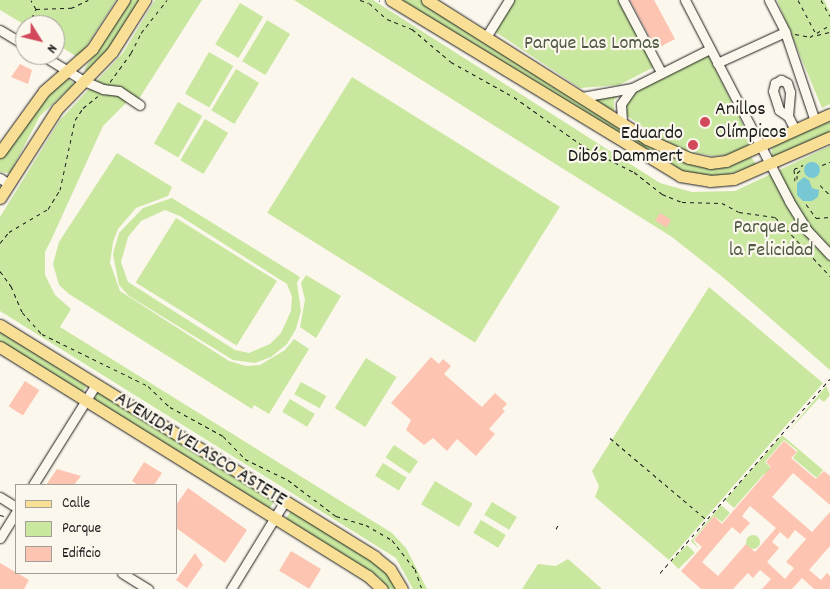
<!DOCTYPE html>
<html>
<head>
<meta charset="utf-8">
<style>
  body { margin:0 }
  #map { position:relative; width:830px; height:589px; overflow:hidden; background:#fbf7ec; font-family:Dekko,sans-serif }
  div>[style] { position:absolute }
  .green>* { inset:0; background:#c9e79e; transform-origin:0 0 }
  .round { border-radius:50% }
  .water>* { inset:0; background:#78c7d5 }
  .building>* { inset:0; background:#fdc4b2; transform-origin:0 0 }
  .path>* { height:1px; margin-top:-0.5px; transform-origin:0; background:repeating-linear-gradient(90deg,#1c1c1c 0 4px,transparent 0 8px) }
  .roads { filter:drop-shadow(0 0 1px #1c1c1c) drop-shadow(0 0 1px #1c1c1c) }
  .minor>* { height:9px; margin:-4.5px; padding:0 4.5px; transform-origin:4.5px; border-radius:4.5px; background:#fbf7ec }
  .major>* { height:11px; margin:-5.5px; padding:0 5.5px; transform-origin:5.5px; border-radius:5.5px; background:#f9df96 }
  .dots>* { width:14px; height:14px; translate:-50% -50%; box-sizing:border-box; border:2px solid #fbf7ec; border-radius:50% }
  span { translate:-50% -50%; white-space:nowrap; text-align:center; line-height:1.15; -webkit-text-stroke:4.5px #fbf7ec; paint-order:stroke }
  .park-label { font-size:20px; color:#505943 }
  .poi-label { font-size:20px; color:#1c1c1c }
  .left { translate:0 -50%; text-align:left }
  .right { translate:-100% -50%; text-align:right }
  .street-label { font-size:20px; color:#1c1c1c }
  .legend { position:absolute; left:15px; top:484px; width:162px; height:90px; box-sizing:border-box; background:#fbf7ec; border:1px solid #a29f99; margin:0; padding:6px 9px; list-style:none; font-size:15px; color:#1c1c1c }
  .legend li { display:flex; align-items:center; gap:10px; height:25px }
  .legend b { width:25px; border:1px solid #a29f99 }
  .north { position:absolute; left:15px; top:15px; width:50px; height:50px; box-sizing:border-box; background:#fbf7ec; border:1px solid #a29f99; border-radius:50%; rotate:126deg; font-size:14px; font-weight:700; line-height:20px; text-align:center; color:#1c1c1c }
  .north::after { content:''; display:block; margin:auto; width:18px; height:22px; background:#d1495b; clip-path:polygon(50% 0,100% 100%,50% 72%,0 100%) }
</style>
</head>
<body>
<div id="map">
  <div class="green">
    <i style="clip-path:polygon(0 0,116px 0,79px 58px,55px 43px,55px 25px,25px 25px,0 10px)"></i>
    <i style="clip-path:polygon(129px 0,139px 0,111px 46px,89px 71px,84px 70px)"></i>
    <i style="clip-path:polygon(155px 0,202px 0,135px 105px,128px 101px,103px 126px,52px 238px,45px 252px,45px 275px,55px 295px,71px 309px,60px 327px,392px 533px,406px 548px,427px 589px,413px 589px,396px 558px,0 311px,0 217px,60px 120px,123px 53px)"></i>
    <i style="clip-path:polygon(294px 0,373px 0,660px 183px,692px 192px,735px 191px,830px 146px,830px 370px,725px 279px,672px 237px)"></i>
    <i style="clip-path:polygon(402px 0,421px 0,677px 161px,703px 166px,731px 164px,751px 157px,756px 164px,755px 167px,725px 175px,701px 176px,671px 168px)"></i>
    <i style="clip-path:polygon(513px 0,619px 0,654px 67px,619px 85px,580px 88px,494px 31px)"></i>
    <i style="clip-path:polygon(777px 0,824px 0,830px 12px,830px 104px,822px 108px)"></i>
    <i style="left:240px;top:3px;width:27px;height:48px;rotate:31deg"></i>
    <i style="left:267px;top:20px;width:27px;height:48px;rotate:31deg"></i>
    <i style="left:209px;top:52px;width:28px;height:48px;rotate:30deg"></i>
    <i style="clip-path:polygon(708px 54px,753px 144px,734px 154px,714px 156px,690px 152px,665px 141px,624px 114px,623px 109px,632px 92px)"></i>
    <i style="left:236px;top:69px;width:27px;height:48px;rotate:31deg"></i>
    <i style="left:352px;top:77px;width:245px;height:160px;rotate:32deg"></i>
    <i style="clip-path:polygon(64px 78px,68px 78px,74px 84px,40px 116px,10px 173px,0 172px,0 159px,40px 101px)"></i>
    <i style="clip-path:polygon(623px 92px,614px 100px,614px 113px,592px 98px)"></i>
    <i style="left:178px;top:102px;width:28px;height:48px;rotate:30deg"></i>
    <i style="left:205px;top:119px;width:27px;height:48px;rotate:31deg"></i>
    <i style="clip-path:polygon(830px 119px,830px 132px,776px 157px,772px 155px,772px 146px)"></i>
    <i style="clip-path:polygon(117px 153px,172px 187px,168px 196px,136px 208px,118px 229px,113px 242px,110px 263px,120px 291px,229px 361px,246px 366px,260px 365px,285px 350px,294px 339px,309px 349px,269px 414px,254px 405px,252px 409px,69px 294px,59px 285px,53px 264px,59px 242px)"></i>
    <i style="clip-path:polygon(evenodd,172px 198px,300px 277px,297px 283px,301px 311px,296px 329px,287px 344px,271px 357px,255px 363px,233px 360px,129px 296px,119px 285px,113px 254px,119px 233px,143px 208px,172px 198px,165px 210px,180px 216px,287px 284px,292px 297px,291px 311px,281px 333px,270px 344px,249px 353px,235px 350px,128px 282px,121px 262px,128px 237px,141px 221px,165px 210px)"></i>
    <i style="left:176px;top:218px;width:119px;height:76px;rotate:32deg"></i>
    <i style="clip-path:polygon(306px 275px,341px 296px,316px 338px,300px 327px,305px 300px,301px 283px)"></i>
    <i style="clip-path:polygon(709px 287px,823px 383px,669px 560px,595px 497px,599px 486px,592px 471px)"></i>
    <i style="left:0;top:332px;width:102px;height:9px;rotate:32deg"></i>
    <i style="left:366px;top:358px;width:36px;height:59px;rotate:32deg"></i>
    <i style="left:301px;top:382px;width:29px;height:14px;rotate:29deg"></i>
    <i style="clip-path:polygon(826px 386px,830px 395px,824px 402px,819px 398px,787px 433px)"></i>
    <i style="left:99px;top:389px;width:208px;height:12px;rotate:32deg"></i>
    <i style="left:290px;top:399px;width:29px;height:15px;rotate:31deg"></i>
    <i style="clip-path:polygon(782px 435px,823px 470px,817px 478px,793px 458px,798px 451px,784px 440px,765px 462px,774px 471px,768px 477px,764px 474px,734px 508px,725px 500px)"></i>
    <i style="left:394px;top:445px;width:29px;height:15px;rotate:34deg"></i>
    <i style="left:383px;top:463px;width:28px;height:15px;rotate:32deg"></i>
    <i style="left:435px;top:481px;width:44px;height:27px;rotate:31deg"></i>
    <i style="left:492px;top:502px;width:29px;height:15px;rotate:31deg"></i>
    <i style="clip-path:polygon(721px 505px,730px 513px,722px 522px,714px 516px,693px 540px,699px 549px,691px 541px)"></i>
    <i style="clip-path:polygon(292px 509px,373px 561px,389px 575px,397px 589px,386px 589px,380px 578px,285px 520px)"></i>
    <i style="left:481px;top:520px;width:29px;height:15px;rotate:31deg"></i>
    <i class="round" style="left:746px;top:535px;width:14px;height:14px"></i>
    <i style="left:687px;top:545px;width:11px;height:23px;rotate:45deg"></i>
    <i style="clip-path:polygon(568px 559px,602px 589px,522px 589px,538px 564px,556px 566px)"></i>
  </div>
  <div class="water">
    <i class="round" style="left:804px;top:162px;width:16px;height:16px"></i>
    <i style="clip-path:polygon(804px 177px,809px 180px,812px 188px,819px 190px,818px 197px,812px 201px,803px 201px,797px 195px,797px 183px)"></i>
  </div>
  <div class="building">
    <i style="clip-path:polygon(630px 0,654px 0,675px 39px,656px 49px)"></i>
    <i style="clip-path:polygon(20px 64px,32px 70px,28px 84px,11px 77px)"></i>
    <i style="left:660px;top:213px;width:13px;height:9px;rotate:32deg"></i>
    <i style="clip-path:polygon(431px 357px,439px 364px,443px 359px,451px 366px,444px 374px,482px 407px,495px 393px,507px 404px,502px 409px,505px 411px,489px 429px,495px 434px,476px 456px,457px 439px,447px 451px,433px 438px,424px 445px,406px 430px,411px 420px,391px 403px)"></i>
    <i style="left:25px;top:381px;width:17px;height:30px;rotate:33deg"></i>
    <i style="clip-path:polygon(evenodd,784px 441px,797px 452px,791px 458px,816px 479px,824px 471px,830px 476px,830px 505px,793px 473px,772px 497px,812px 532px,830px 512px,830px 546px,809px 570px,821px 580px,827px 573px,830px 576px,830px 589px,814px 589px,802px 578px,792px 589px,762px 589px,771px 579px,760px 570px,753px 578px,748px 573px,733px 589px,701px 589px,681px 571px,702px 547px,694px 540px,714px 516px,722px 524px,771px 467px,766px 462px,784px 441px,750px 506px,776px 528px,755px 552px,746px 544px,718px 576px,702px 562px,732px 527px,740px 534px,750px 523px,742px 516px,750px 506px,784px 441px,795px 530px,806px 539px,786px 562px,794px 568px,785px 579px,767px 562px,779px 548px,772px 542px,780px 532px,788px 539px,795px 530px)"></i>
    <i style="clip-path:polygon(144px 462px,162px 473px,154px 485px,138px 485px,132px 481px)"></i>
    <i style="clip-path:polygon(57px 469px,81px 476px,74px 485px,46px 485px)"></i>
    <i style="clip-path:polygon(188px 488px,247px 530px,225px 563px,176px 528px,176px 505px)"></i>
    <i style="left:291px;top:551px;width:35px;height:23px;rotate:31deg"></i>
    <i style="clip-path:polygon(195px 553px,203px 565px,187px 588px,176px 580px)"></i>
    <i style="clip-path:polygon(0 563px,29px 580px,24px 589px,0 589px)"></i>
  </div>
  <div class="path">
    <i style="left:360px;top:0;width:9px;rotate:18deg"></i>
    <i style="left:369px;top:3px;width:24px;rotate:42deg"></i>
    <i style="left:387px;top:19px;width:27px;rotate:22deg"></i>
    <i style="left:412px;top:29px;width:51px;rotate:40.2deg"></i>
    <i style="left:451px;top:62px;width:72px;rotate:29.1deg"></i>
    <i style="left:514px;top:97px;width:88px;rotate:35.3deg"></i>
    <i style="left:586px;top:148px;width:54px;rotate:26.6deg"></i>
    <i style="left:634px;top:172px;width:36px;rotate:38deg"></i>
    <i style="left:662px;top:194px;width:22px;rotate:22deg"></i>
    <i style="left:682px;top:202px;width:40px;rotate:1.4deg"></i>
    <i style="left:722px;top:203px;width:19px;rotate:28deg"></i>
    <i style="left:739px;top:212px;width:36px;rotate:8deg"></i>
    <i style="left:775px;top:217px;width:81px;rotate:47deg"></i>
    <i style="left:798px;top:0;width:40px;rotate:62deg"></i>
    <i style="left:817px;top:35px;width:13px;rotate:-13deg"></i>
    <i style="left:821px;top:0;width:18px;rotate:61deg"></i>
    <i style="left:379px;top:1px;width:1px;rotate:-45deg"></i>
    <i style="left:36px;top:9px;width:35px;rotate:-2deg"></i>
    <i style="left:71px;top:8px;width:19px;rotate:-25deg"></i>
    <i style="left:28px;top:25px;width:18px;rotate:-63deg"></i>
    <i style="left:36px;top:9px;width:10px;rotate:-119deg"></i>
    <i style="left:795px;top:34px;width:15px;rotate:11deg"></i>
    <i style="left:810px;top:37px;width:23px;rotate:-31deg"></i>
    <i style="left:110px;top:82px;width:36px;rotate:-54deg"></i>
    <i style="left:131px;top:53px;width:22px;rotate:-63deg"></i>
    <i style="left:141px;top:33px;width:42px;rotate:-51.8deg"></i>
    <i style="left:822px;top:165px;width:9px;rotate:-21deg"></i>
    <i style="left:797px;top:179px;width:6px;rotate:-90deg"></i>
    <i style="left:797px;top:173px;width:6px;rotate:-39deg"></i>
    <i style="left:795px;top:181px;width:12px;rotate:-95deg"></i>
    <i style="left:794px;top:169px;width:10px;rotate:-24deg"></i>
    <i style="left:820px;top:185px;width:14px;rotate:45deg"></i>
    <i style="left:806px;top:204px;width:17px;rotate:54deg"></i>
    <i style="left:816px;top:218px;width:14px;rotate:-4deg"></i>
    <i style="left:0;top:243px;width:14px;rotate:-51deg"></i>
    <i style="left:9px;top:232px;width:45px;rotate:-30.5deg"></i>
    <i style="left:48px;top:209px;width:22px;rotate:-58deg"></i>
    <i style="left:60px;top:190px;width:72px;rotate:-77.9deg"></i>
    <i style="left:75px;top:120px;width:14px;rotate:-56deg"></i>
    <i style="left:83px;top:108px;width:19px;rotate:-39deg"></i>
    <i style="left:0;top:271px;width:19px;rotate:54deg"></i>
    <i style="left:11px;top:286px;width:28px;rotate:67deg"></i>
    <i style="left:22px;top:312px;width:30px;rotate:48deg"></i>
    <i style="left:42px;top:334px;width:118px;rotate:26.1deg"></i>
    <i style="left:148px;top:386px;width:30px;rotate:44deg"></i>
    <i style="left:170px;top:407px;width:60px;rotate:28.7deg"></i>
    <i style="left:223px;top:436px;width:32px;rotate:46deg"></i>
    <i style="left:245px;top:459px;width:48px;rotate:26deg"></i>
    <i style="left:288px;top:480px;width:60px;rotate:36.9deg"></i>
    <i style="left:336px;top:516px;width:31px;rotate:17deg"></i>
    <i style="left:366px;top:525px;width:30px;rotate:30deg"></i>
    <i style="left:392px;top:540px;width:37px;rotate:52deg"></i>
    <i style="left:415px;top:569px;width:21px;rotate:71deg"></i>
    <i style="left:610px;top:438px;width:126px;rotate:40.2deg"></i>
    <i style="left:0;top:515px;width:4px;rotate:14deg"></i>
    <i style="left:556px;top:529px;width:7px;rotate:-63deg"></i>
    <i style="left:660px;top:573px;width:258px;rotate:-48.8deg"></i>
  </div>
  <div class="roads">
    <div class="minor">
      <i style="left:623px;top:0;width:81px;rotate:62.2deg"></i>
      <i style="left:685px;top:0;width:226px;rotate:62.6deg"></i>
      <i style="left:789px;top:201px;width:36px;rotate:58deg"></i>
      <i style="left:808px;top:231px;width:33px;rotate:47deg"></i>
      <i style="left:769px;top:0;width:36px;rotate:63deg"></i>
      <i style="left:785px;top:32px;width:94px;rotate:71.4deg"></i>
      <i style="left:0;top:30px;width:29px;rotate:31deg"></i>
      <i style="left:486px;top:37px;width:44px;rotate:-58.1deg"></i>
      <i style="left:42px;top:55px;width:49px;rotate:31.8deg"></i>
      <i style="left:84px;top:81px;width:21px;rotate:23deg"></i>
      <i style="left:103px;top:89px;width:16px;rotate:7deg"></i>
      <i style="left:119px;top:91px;width:25px;rotate:34deg"></i>
      <i style="left:717px;top:63px;width:75px;rotate:-24.5deg"></i>
      <i style="left:582px;top:97px;width:51px;rotate:-10.2deg"></i>
      <i style="left:632px;top:88px;width:87px;rotate:-26.6deg"></i>
      <i style="left:788px;top:116px;width:24px;rotate:-85deg"></i>
      <i style="left:790px;top:92px;width:9px;rotate:-108deg"></i>
      <i style="left:787px;top:83px;width:7px;rotate:-153deg"></i>
      <i style="left:781px;top:80px;width:7px;rotate:153deg"></i>
      <i style="left:775px;top:83px;width:8px;rotate:104deg"></i>
      <i style="left:773px;top:91px;width:20px;rotate:72deg"></i>
      <i style="left:779px;top:110px;width:11px;rotate:34deg"></i>
      <i style="left:788px;top:116px;width:16px;rotate:63deg"></i>
      <i style="left:622px;top:122px;width:18px;rotate:-93deg"></i>
      <i style="left:621px;top:104px;width:19px;rotate:-55deg"></i>
      <i style="left:0;top:178px;width:11px;rotate:34deg"></i>
      <i style="left:33px;top:485px;width:119px;rotate:-58deg"></i>
      <i style="left:0;top:497px;width:19px;rotate:32deg"></i>
      <i style="left:0;top:538px;width:31px;rotate:-58deg"></i>
      <i style="left:122px;top:573px;width:31px;rotate:32deg"></i>
      <i style="left:231px;top:589px;width:103px;rotate:-58.5deg"></i>
    </div>
    <div class="major">
      <i style="left:391px;top:0;width:338px;rotate:31.3deg"></i>
      <i style="left:680px;top:176px;width:30px;rotate:9deg"></i>
      <i style="left:710px;top:181px;width:24px;rotate:-5deg"></i>
      <i style="left:734px;top:179px;width:105px;rotate:-23.6deg"></i>
      <i style="left:427px;top:0;width:260px;rotate:32.3deg"></i>
      <i style="left:647px;top:139px;width:46px;rotate:24.3deg"></i>
      <i style="left:689px;top:158px;width:22px;rotate:13deg"></i>
      <i style="left:710px;top:163px;width:16px;rotate:-7deg"></i>
      <i style="left:726px;top:161px;width:114px;rotate:-24.3deg"></i>
      <i style="left:0;top:152px;width:75px;rotate:-54.2deg"></i>
      <i style="left:44px;top:91px;width:64px;rotate:-41.2deg"></i>
      <i style="left:92px;top:49px;width:59px;rotate:-56.9deg"></i>
      <i style="left:0;top:198px;width:106px;rotate:-57.4deg"></i>
      <i style="left:57px;top:109px;width:79px;rotate:-46deg"></i>
      <i style="left:112px;top:52px;width:62px;rotate:-57.6deg"></i>
      <i style="left:0;top:325px;width:441px;rotate:31.7deg"></i>
      <i style="left:375px;top:557px;width:19px;rotate:39deg"></i>
      <i style="left:390px;top:569px;width:23px;rotate:59deg"></i>
      <i style="left:0;top:347px;width:433px;rotate:31.9deg"></i>
      <i style="left:368px;top:576px;width:19px;rotate:43deg"></i>
    </div>
  </div>
  <div class="dots">
    <i style="left:705px;top:122px;background:#d1495b"></i>
    <i style="left:693px;top:145px;background:#d1495b"></i>
  </div>
  <div class="park-label">
    <span style="left:592px;top:44px">Parque Las Lomas</span>
    <span style="left:771px;top:240px">Parque de<br>la Felicidad</span>
  </div>
  <div class="poi-label">
    <span class="left" style="left:715px;top:122px">Anillos<br>Olímpicos</span>
    <span class="right" style="left:683px;top:146px">Eduardo<br>Dibós Dammert</span>
  </div>
  <div class="street-label">
    <span style="left:200px;top:450px;rotate:32deg">AVENIDA VELASCO ASTETE</span>
  </div>
  <ul class="legend">
  <li><b style="height:6px;background:#f9df96"></b>Calle</li>
  <li><b style="height:14px;background:#c9e79e"></b>Parque</li>
  <li><b style="height:14px;background:#fdc4b2"></b>Edificio</li>
  </ul>
  <div class="north">N</div>
</div>
</body>
</html>
